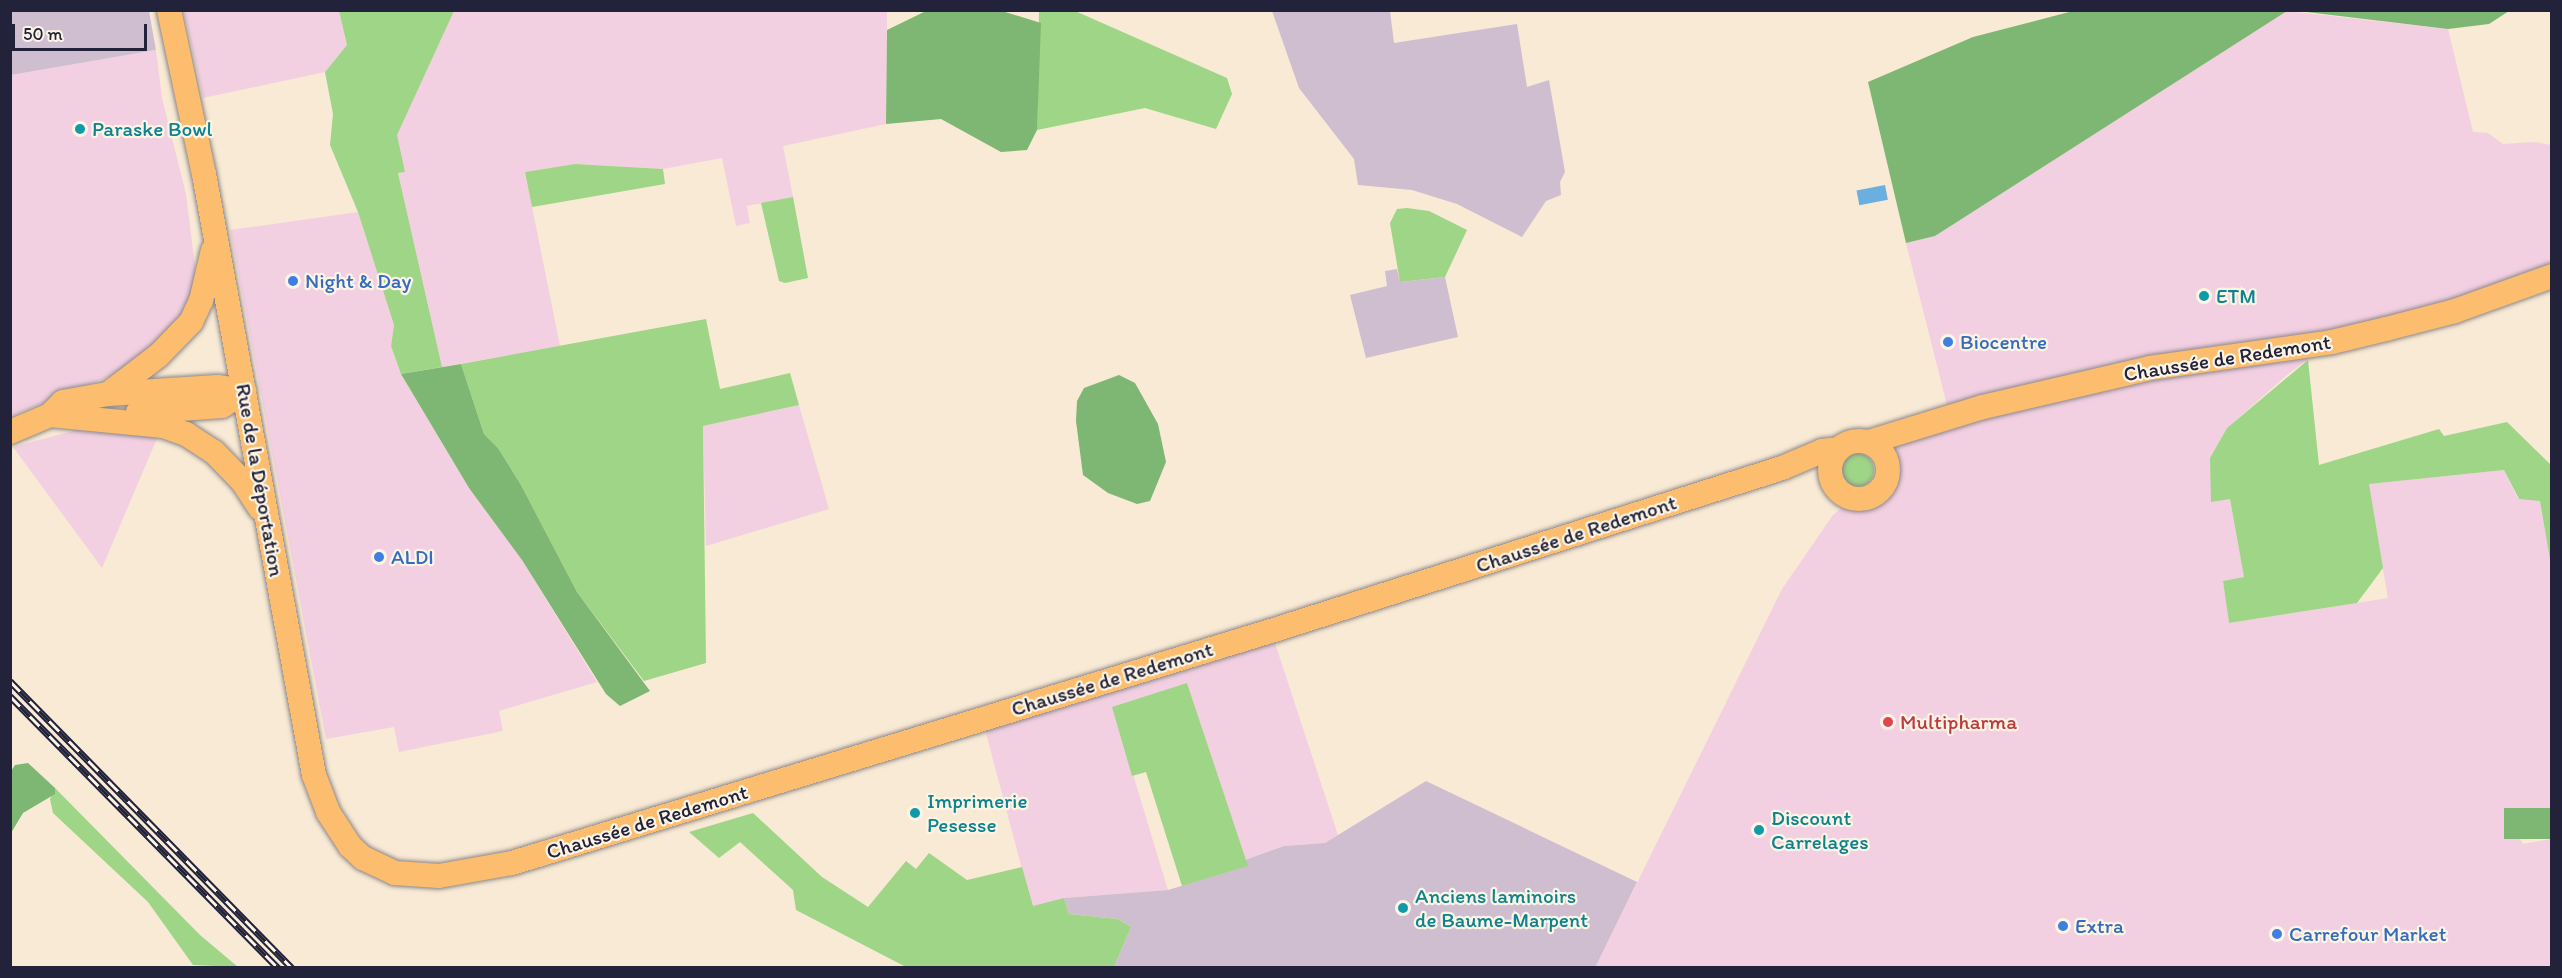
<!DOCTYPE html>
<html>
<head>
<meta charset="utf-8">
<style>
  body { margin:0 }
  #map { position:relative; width:2562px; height:978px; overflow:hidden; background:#f8ead4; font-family:Itim,sans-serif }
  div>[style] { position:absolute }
  .built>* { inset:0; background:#f2d0e2 }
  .industrial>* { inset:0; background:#cfbed0 }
  .green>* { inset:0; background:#9ed586 }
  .round { border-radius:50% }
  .forest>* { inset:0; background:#7eb673; transform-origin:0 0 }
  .water>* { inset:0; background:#6baee0; transform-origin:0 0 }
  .roads { filter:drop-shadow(0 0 2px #8d8688) drop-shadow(0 0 2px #8d8688) }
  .primary>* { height:24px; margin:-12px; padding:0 12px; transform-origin:12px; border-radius:12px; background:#fcbd6f }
  .primary>.ring { margin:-12px; padding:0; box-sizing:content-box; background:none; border:24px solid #fcbd6f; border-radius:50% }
  .rail>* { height:7px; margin-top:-3.5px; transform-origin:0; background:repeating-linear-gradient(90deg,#fcf5e5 0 14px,#22223b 0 28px); box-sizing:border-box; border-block:2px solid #22223b }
  .dots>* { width:16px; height:16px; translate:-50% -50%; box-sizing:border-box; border:3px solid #fcf5e5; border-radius:50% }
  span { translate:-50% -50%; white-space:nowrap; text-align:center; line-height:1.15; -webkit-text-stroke:4.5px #fcf5e5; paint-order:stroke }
  .culture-label { font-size:21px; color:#0d838f }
  .left { translate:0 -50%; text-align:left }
  .shop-label { font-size:21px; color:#366cbe }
  .street-label { font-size:21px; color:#22223b }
  .health-label { font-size:21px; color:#be3a42 }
  .frame { position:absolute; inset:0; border:12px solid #22223b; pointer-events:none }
  .scale { position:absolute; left:12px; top:24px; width:135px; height:27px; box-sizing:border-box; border:3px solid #22223b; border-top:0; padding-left:8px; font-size:18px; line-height:21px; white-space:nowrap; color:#22223b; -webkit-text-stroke:4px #fcf5e5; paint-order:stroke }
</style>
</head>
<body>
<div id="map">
  <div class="built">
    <i style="clip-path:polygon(184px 11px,339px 11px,347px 45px,325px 72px,203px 98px)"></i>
    <i style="clip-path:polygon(454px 11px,887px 11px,886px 124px,783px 146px,793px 197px,747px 206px,750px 223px,736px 226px,722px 158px,663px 169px,575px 164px,525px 172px,560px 346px,442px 367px,398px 173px,405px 172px,396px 135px)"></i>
    <i style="clip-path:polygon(2287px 11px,2448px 29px,2473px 132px,2488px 133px,2503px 144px,2535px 142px,2551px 145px,2551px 269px,2331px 342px,2287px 375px,2227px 428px,2210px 458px,2230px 499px,2244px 577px,2223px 581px,2229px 623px,2388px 598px,2368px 484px,2504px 470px,2518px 499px,2540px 500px,2552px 565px,2551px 808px,2506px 815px,2523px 844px,2551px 839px,2551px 967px,1595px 968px,1782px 589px,1833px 515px,1854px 498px,1872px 495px,1883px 486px,1897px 444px,1950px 417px,1906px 243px,1935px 236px)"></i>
    <i style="clip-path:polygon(156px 50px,162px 98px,186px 194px,198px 290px,182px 326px,120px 372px,11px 416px,11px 75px)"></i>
    <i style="clip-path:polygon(358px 212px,394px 325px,391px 346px,401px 374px,469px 488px,522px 560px,597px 682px,499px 711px,503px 731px,399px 752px,394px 727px,326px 739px,230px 230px)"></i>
    <i style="clip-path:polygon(799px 405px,829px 509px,706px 546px,703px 426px)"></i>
    <i style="clip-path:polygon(84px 428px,158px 436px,102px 568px,13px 447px)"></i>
    <i style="clip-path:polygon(1271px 631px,1338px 835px,1325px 843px,1284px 846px,1245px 860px,1187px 683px,1125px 748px,1168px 890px,1064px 898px,1032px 907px,982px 718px)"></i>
  </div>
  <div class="industrial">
    <i style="clip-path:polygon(11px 10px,149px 11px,156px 50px,11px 75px)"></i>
    <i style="clip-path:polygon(1272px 11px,1390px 11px,1394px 43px,1517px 24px,1527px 87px,1549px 80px,1565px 172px,1560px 182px,1561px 195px,1546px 201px,1522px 237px,1457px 204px,1412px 190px,1358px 185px,1354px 159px,1299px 88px)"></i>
    <i style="clip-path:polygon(1397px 269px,1400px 282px,1445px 277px,1458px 337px,1366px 358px,1350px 295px,1387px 286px,1385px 271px)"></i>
    <i style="clip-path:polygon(1426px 781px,1637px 882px,1595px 968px,1114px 967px,1131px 927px,1118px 919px,1069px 914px,1064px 898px,1168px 890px,1247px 866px,1245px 860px,1284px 846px,1325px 843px)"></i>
  </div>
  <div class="green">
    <i style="clip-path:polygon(339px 11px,454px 11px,397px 135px,405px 172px,398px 173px,442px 367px,401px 374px,391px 346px,394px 325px,358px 212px,330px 145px,333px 114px,325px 72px,347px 45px)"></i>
    <i style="clip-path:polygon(1039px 11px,1075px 11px,1227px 78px,1232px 94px,1216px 129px,1145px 108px,1037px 130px)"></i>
    <i style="clip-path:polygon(575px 164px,663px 169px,665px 184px,532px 207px,525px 172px)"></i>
    <i style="clip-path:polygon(793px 197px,808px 278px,785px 283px,779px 281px,761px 203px)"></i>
    <i style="clip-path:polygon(1407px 208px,1429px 211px,1467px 230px,1445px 277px,1400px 282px,1390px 223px,1397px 209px)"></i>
    <i style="clip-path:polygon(706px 319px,720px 389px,790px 373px,799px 405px,703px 426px,706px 663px,644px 681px,577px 592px,521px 485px,498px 448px,484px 434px,461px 364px)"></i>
    <i style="clip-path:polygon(2308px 360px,2319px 465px,2439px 429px,2444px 436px,2507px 422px,2551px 465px,2551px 565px,2540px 501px,2519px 499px,2504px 470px,2369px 484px,2383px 568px,2357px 603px,2229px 623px,2223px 581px,2244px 577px,2230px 499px,2211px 502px,2210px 458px,2227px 428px)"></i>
    <i class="round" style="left:1840px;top:453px;width:34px;height:34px"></i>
    <i style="clip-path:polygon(1187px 683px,1248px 866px,1182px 886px,1146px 772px,1132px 776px,1112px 707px)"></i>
    <i style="clip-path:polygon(55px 788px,200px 935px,238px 967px,193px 965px,148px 902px,53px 813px,50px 799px)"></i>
    <i style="clip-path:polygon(753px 813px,822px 877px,868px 907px,906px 861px,916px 869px,929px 853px,967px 880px,1022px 867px,1033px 906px,1064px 898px,1069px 914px,1118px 919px,1131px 927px,1114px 967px,906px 967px,796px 910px,793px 890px,740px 842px,719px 858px,689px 832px)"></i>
  </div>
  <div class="forest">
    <i style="clip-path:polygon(926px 11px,1002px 11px,1041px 23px,1037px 130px,1027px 150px,1001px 152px,941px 119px,886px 124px,887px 30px)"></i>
    <i style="clip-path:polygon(2073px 11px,2287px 11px,1935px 236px,1906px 243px,1868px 82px,1973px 37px)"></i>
    <i style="clip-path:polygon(2298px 11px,2509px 10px,2509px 11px,2489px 24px,2448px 29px)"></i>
    <i style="clip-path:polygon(461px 364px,484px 434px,498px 448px,521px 485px,577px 592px,650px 691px,620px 706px,606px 694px,522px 560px,469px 488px,401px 374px)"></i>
    <i style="clip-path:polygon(1119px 375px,1135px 383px,1158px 424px,1166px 462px,1150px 501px,1137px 504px,1108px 493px,1083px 475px,1076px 421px,1077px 401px,1084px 388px)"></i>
    <i style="clip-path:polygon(28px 763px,55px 788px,55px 794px,23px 813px,11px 833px,11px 771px,15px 765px)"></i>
    <i style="left:2551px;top:808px;width:31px;height:47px;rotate:90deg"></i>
  </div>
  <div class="water">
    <i style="left:1885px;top:185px;width:15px;height:29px;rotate:79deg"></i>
  </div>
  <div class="roads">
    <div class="primary">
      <i style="left:169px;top:10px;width:168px;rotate:78deg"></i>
      <i style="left:204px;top:174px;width:611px;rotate:79.63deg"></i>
      <i style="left:314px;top:775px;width:40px;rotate:69deg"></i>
      <i style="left:328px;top:812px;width:40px;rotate:57.1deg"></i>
      <i style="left:350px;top:846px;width:18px;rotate:43deg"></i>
      <i style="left:363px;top:858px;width:35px;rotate:25deg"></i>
      <i style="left:395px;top:873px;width:44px;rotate:3.9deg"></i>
      <i style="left:439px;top:876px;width:74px;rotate:-10.1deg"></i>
      <i style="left:512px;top:863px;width:794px;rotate:-17deg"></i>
      <i style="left:1271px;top:631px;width:536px;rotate:-17.69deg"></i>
      <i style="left:1782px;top:468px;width:43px;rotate:-23deg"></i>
      <i style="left:1822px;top:451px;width:16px;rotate:-7deg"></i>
      <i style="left:108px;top:394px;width:64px;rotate:-37.4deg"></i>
      <i style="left:159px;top:355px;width:46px;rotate:-45.9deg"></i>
      <i style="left:191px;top:322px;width:23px;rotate:-65deg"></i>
      <i style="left:201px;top:301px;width:52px;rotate:-76.8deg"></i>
      <i style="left:138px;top:412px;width:84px;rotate:-4.1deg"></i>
      <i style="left:222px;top:406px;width:27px;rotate:-34deg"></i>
      <i style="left:50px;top:415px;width:114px;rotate:5.6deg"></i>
      <i style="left:163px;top:426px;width:24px;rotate:19deg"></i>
      <i style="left:186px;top:434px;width:33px;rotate:33deg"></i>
      <i style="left:214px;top:452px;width:42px;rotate:46deg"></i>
      <i style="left:243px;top:482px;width:31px;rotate:57deg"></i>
      <i style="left:10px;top:432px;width:43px;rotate:-23deg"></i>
      <i style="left:50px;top:415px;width:18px;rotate:-45deg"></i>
      <i style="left:63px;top:402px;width:46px;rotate:-10.1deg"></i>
      <i style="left:108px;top:394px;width:109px;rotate:-3.7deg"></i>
      <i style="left:217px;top:387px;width:27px;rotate:8deg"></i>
      <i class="ring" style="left:1830px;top:441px;width:34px;height:34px"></i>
      <i style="left:1869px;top:442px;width:119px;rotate:-17.1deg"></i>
      <i style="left:1983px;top:407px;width:171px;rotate:-13.1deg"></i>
      <i style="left:2150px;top:368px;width:184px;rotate:-8.1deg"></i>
      <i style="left:2332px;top:342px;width:56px;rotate:-13.5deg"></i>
      <i style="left:2386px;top:329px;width:71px;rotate:-14.6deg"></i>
      <i style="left:2455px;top:311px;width:103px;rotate:-19.8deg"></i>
    </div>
  </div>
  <div class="rail">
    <i style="left:10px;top:681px;width:402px;rotate:45.5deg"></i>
    <i style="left:10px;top:696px;width:382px;rotate:45.4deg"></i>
  </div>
  <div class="dots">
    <i style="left:80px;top:129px;background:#0f9aa8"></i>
    <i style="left:293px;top:281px;background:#3f7fe0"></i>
    <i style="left:2204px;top:296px;background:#0f9aa8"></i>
    <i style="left:1948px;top:342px;background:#3f7fe0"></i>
    <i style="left:379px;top:557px;background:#3f7fe0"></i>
    <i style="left:1888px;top:722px;background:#e0444e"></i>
    <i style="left:915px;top:813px;background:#0f9aa8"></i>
    <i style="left:1759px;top:830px;background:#0f9aa8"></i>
    <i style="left:1403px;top:908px;background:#0f9aa8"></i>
    <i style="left:2063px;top:926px;background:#3f7fe0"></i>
    <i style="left:2277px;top:934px;background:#3f7fe0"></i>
  </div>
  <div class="culture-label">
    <span class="left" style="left:92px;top:129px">Paraske Bowl</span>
    <span class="left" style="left:2216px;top:296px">ETM</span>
    <span class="left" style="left:927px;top:813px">Imprimerie<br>Pesesse</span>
    <span class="left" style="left:1771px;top:830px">Discount<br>Carrelages</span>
    <span class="left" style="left:1415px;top:908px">Anciens laminoirs<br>de Baume-Marpent</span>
  </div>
  <div class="shop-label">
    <span class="left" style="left:305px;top:281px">Night &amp; Day</span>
    <span class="left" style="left:1960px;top:342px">Biocentre</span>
    <span class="left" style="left:391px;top:557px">ALDI</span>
    <span class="left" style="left:2075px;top:926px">Extra</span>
    <span class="left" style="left:2289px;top:934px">Carrefour Market</span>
  </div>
  <div class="street-label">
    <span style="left:2227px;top:358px;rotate:-9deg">Chaussée de Redemont</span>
    <span style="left:260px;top:480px;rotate:80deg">Rue de la Déportation</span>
    <span style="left:1576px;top:534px;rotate:-18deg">Chaussée de Redemont</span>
    <span style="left:1112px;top:679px;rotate:-17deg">Chaussée de Redemont</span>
    <span style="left:647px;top:822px;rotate:-17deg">Chaussée de Redemont</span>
  </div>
  <div class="health-label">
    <span class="left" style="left:1900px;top:722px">Multipharma</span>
  </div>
  <div class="frame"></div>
  <div class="scale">50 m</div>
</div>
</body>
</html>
